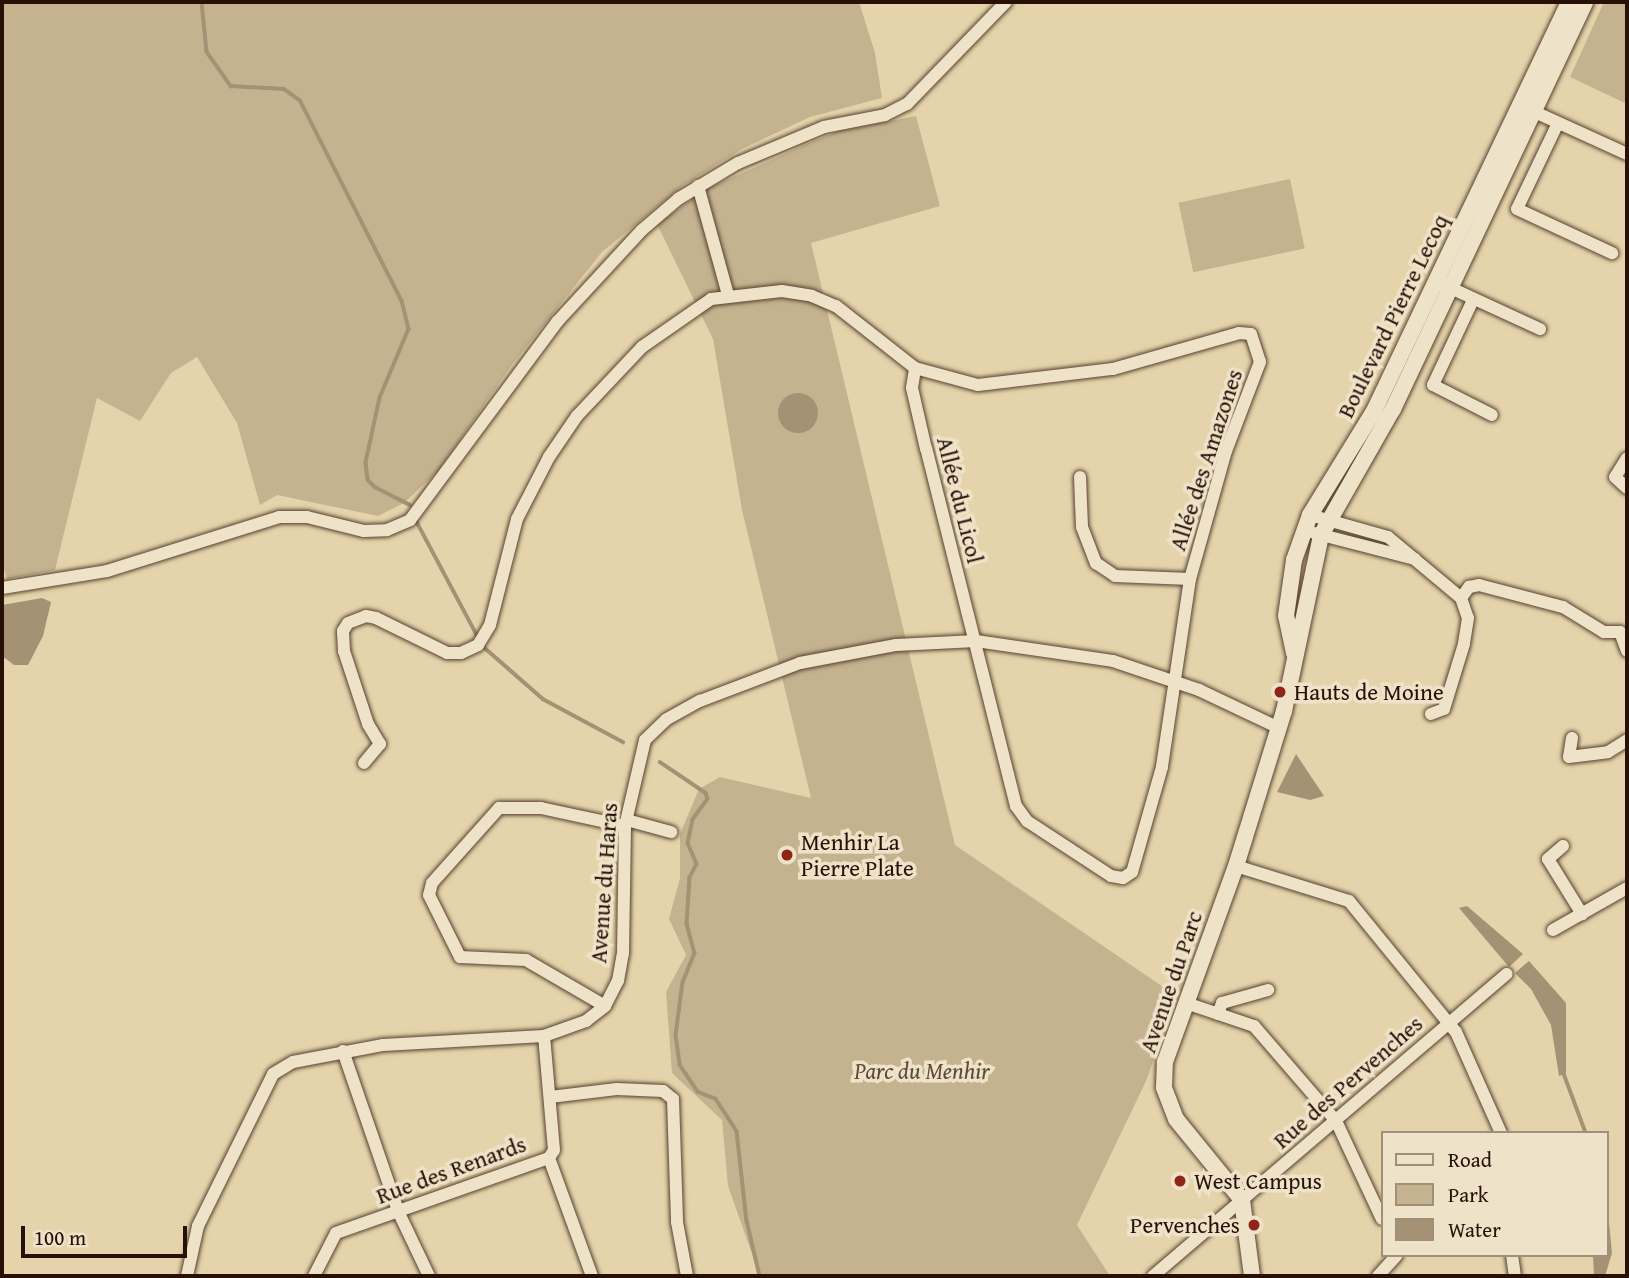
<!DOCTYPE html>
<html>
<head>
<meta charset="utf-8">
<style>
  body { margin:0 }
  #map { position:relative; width:1629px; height:1278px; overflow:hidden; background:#e5d4ab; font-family:"Gentium Book Plus",serif }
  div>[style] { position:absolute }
  .green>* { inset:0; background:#c5b38f; transform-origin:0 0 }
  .water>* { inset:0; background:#a59173 }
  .round { border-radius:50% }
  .stream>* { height:3.5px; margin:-1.75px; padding:0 1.75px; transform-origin:1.75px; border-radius:1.75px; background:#a59173 }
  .roads { filter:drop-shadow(0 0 2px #574130) drop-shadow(0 0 2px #574130) }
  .street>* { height:12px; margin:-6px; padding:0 6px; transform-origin:6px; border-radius:6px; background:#eee3c8 }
  .secondary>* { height:16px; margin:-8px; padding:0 8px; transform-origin:8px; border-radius:8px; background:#eee3c8 }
  .dots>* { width:19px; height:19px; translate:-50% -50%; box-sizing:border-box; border:4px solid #eee3c8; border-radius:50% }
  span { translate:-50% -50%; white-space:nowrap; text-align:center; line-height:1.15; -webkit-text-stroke:7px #eee3c8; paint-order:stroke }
  .street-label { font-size:23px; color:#281007 }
  .poi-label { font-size:23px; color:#281007 }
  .left { translate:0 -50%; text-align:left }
  .right { translate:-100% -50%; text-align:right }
  .park-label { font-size:23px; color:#5f4937; font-style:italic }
  .frame { position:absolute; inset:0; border:4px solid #281007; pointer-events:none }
  .legend { position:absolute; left:1381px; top:1131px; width:228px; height:126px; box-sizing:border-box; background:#eee3c8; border:2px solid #9f8f7b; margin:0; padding:9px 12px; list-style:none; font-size:21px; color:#281007 }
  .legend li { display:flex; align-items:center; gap:14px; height:35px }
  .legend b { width:35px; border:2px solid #9f8f7b }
  .scale { position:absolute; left:21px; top:1226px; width:166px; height:32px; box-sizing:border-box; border:4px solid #281007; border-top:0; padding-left:9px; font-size:21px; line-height:24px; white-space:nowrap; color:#281007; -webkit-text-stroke:5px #eee3c8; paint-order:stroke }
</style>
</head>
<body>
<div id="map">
  <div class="green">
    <i style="clip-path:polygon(2px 2px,859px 2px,875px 53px,882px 98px,810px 117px,742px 149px,682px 186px,602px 252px,511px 366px,438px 471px,404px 503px,378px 516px,277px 495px,260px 505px,237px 423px,197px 357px,171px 373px,140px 421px,97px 398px,55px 570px,7px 579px,2px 563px)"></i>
    <i style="clip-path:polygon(1604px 2px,1627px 2px,1627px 104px,1570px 77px)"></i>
    <i style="clip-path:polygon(916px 116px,940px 206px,811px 243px,955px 845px,1175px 995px,1147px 1079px,1077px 1225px,1110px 1276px,760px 1276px,728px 1186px,722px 1120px,672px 1073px,666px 992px,686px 955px,669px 919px,680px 878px,680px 834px,699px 789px,720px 777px,811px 798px,742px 510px,713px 339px,657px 224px,709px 188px,809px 143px,839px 131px)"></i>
    <i style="left:1290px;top:179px;width:71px;height:114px;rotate:78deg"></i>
  </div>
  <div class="water">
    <i class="round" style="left:778px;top:393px;width:40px;height:40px"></i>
    <i style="clip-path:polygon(42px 598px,51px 602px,43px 636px,28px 665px,14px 665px,2px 656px,2px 605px)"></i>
    <i style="clip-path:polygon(1296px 754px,1324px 796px,1310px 800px,1277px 792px)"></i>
    <i style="clip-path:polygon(1467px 906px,1523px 954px,1509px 967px,1459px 908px)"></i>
    <i style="clip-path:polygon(1529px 961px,1566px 1003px,1566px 1073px,1559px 1076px,1551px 1025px,1531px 989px,1515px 973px)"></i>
    <i style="clip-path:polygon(1606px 1191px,1612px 1253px,1605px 1276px,1594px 1276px,1593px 1255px,1606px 1255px)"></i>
  </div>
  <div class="stream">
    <i style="left:202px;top:2px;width:50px;rotate:84.3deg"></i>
    <i style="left:207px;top:52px;width:42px;rotate:54.8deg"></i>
    <i style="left:231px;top:86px;width:53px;rotate:3.2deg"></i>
    <i style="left:284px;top:89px;width:19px;rotate:35deg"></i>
    <i style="left:300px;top:100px;width:225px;rotate:63.1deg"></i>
    <i style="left:402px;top:301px;width:29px;rotate:76deg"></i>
    <i style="left:409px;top:329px;width:75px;rotate:112.8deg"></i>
    <i style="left:380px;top:398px;width:66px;rotate:102.2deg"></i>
    <i style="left:366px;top:463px;width:17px;rotate:83deg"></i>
    <i style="left:368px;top:480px;width:10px;rotate:45deg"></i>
    <i style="left:375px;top:487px;width:39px;rotate:27deg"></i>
    <i style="left:417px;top:522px;width:128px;rotate:62deg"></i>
    <i style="left:485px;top:648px;width:77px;rotate:41.3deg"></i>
    <i style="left:543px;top:699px;width:91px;rotate:28.3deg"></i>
    <i style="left:660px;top:762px;width:55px;rotate:34deg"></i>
    <i style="left:706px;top:793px;width:6px;rotate:72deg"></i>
    <i style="left:708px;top:799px;width:26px;rotate:126deg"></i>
    <i style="left:693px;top:820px;width:24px;rotate:102deg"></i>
    <i style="left:688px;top:843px;width:23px;rotate:67deg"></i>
    <i style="left:697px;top:864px;width:16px;rotate:117deg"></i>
    <i style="left:690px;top:878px;width:46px;rotate:93.7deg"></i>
    <i style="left:687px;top:924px;width:30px;rotate:75deg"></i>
    <i style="left:695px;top:953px;width:31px;rotate:112deg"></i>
    <i style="left:683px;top:982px;width:53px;rotate:97.5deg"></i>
    <i style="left:676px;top:1035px;width:30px;rotate:82deg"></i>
    <i style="left:680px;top:1065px;width:32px;rotate:56deg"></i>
    <i style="left:698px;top:1092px;width:19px;rotate:21deg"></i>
    <i style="left:716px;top:1099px;width:38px;rotate:57deg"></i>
    <i style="left:737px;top:1131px;width:91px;rotate:83.7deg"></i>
    <i style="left:747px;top:1221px;width:57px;rotate:76.7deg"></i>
    <i style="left:1563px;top:1071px;width:66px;rotate:69.6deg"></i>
  </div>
  <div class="roads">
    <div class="street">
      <i style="left:1526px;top:108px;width:111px;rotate:24.5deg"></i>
      <i style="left:1558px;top:123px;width:95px;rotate:115.5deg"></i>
      <i style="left:1517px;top:209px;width:105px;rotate:24.9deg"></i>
      <i style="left:698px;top:186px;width:113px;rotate:74.6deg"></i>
      <i style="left:1442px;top:284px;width:108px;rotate:24.7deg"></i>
      <i style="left:1473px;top:300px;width:94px;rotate:115.2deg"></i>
      <i style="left:1433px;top:385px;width:66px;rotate:27deg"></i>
      <i style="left:1627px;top:458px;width:22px;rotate:122deg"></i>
      <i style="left:1615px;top:477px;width:16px;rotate:43deg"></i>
      <i style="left:1080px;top:477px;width:50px;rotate:87.7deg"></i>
      <i style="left:1082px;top:527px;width:39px;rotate:69deg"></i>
      <i style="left:1096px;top:563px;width:23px;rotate:34deg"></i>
      <i style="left:1115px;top:576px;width:75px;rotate:2.3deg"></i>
      <i style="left:1310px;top:515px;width:81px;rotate:15.8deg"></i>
      <i style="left:1388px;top:537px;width:95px;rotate:39.9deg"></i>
      <i style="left:1461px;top:598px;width:21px;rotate:71deg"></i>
      <i style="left:1468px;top:618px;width:26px;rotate:99deg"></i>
      <i style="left:1464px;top:644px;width:68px;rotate:107.1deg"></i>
      <i style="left:1444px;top:709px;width:14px;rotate:159deg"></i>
      <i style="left:1314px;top:533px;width:104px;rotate:14.4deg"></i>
      <i style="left:2px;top:588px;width:106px;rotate:-9.2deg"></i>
      <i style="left:107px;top:571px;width:180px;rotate:-17.4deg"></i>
      <i style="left:279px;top:517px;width:28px"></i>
      <i style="left:307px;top:517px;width:59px;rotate:13.8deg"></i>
      <i style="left:364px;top:531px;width:23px;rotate:-2deg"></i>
      <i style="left:387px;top:530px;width:25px;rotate:-23deg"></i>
      <i style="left:410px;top:520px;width:247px;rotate:-53.4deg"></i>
      <i style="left:557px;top:322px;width:125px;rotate:-47.3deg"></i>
      <i style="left:642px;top:230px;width:48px;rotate:-40.7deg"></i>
      <i style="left:678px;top:199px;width:70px;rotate:-31deg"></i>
      <i style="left:738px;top:163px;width:93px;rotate:-22.7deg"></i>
      <i style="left:824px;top:127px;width:62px;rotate:-11.1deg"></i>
      <i style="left:885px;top:115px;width:25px;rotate:-27deg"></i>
      <i style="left:907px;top:104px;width:142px;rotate:-45.9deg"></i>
      <i style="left:1461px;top:598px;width:14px;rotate:-54deg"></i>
      <i style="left:1469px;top:587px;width:10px;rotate:-11deg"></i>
      <i style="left:1479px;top:585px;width:87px;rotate:14.7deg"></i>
      <i style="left:1563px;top:607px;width:48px;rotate:31.4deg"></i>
      <i style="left:1604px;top:632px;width:16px"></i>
      <i style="left:1620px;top:632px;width:20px;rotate:70deg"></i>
      <i style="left:1572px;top:738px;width:19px;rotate:99deg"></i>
      <i style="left:1569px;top:757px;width:39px;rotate:-7deg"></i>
      <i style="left:1608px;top:752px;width:22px;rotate:-32deg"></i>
      <i style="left:364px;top:763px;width:25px;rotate:-50deg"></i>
      <i style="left:380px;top:744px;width:23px;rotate:-121deg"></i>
      <i style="left:368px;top:724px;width:77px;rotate:-108.2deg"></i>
      <i style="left:344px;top:651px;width:20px;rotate:-93deg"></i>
      <i style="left:343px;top:631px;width:9px;rotate:-58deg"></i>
      <i style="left:348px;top:623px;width:19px;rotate:-21deg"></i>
      <i style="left:366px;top:616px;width:10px;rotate:11deg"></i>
      <i style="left:376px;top:618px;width:79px;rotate:26.2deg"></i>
      <i style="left:447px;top:653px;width:14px"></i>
      <i style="left:461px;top:653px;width:19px;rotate:-25deg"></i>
      <i style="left:478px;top:645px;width:23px;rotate:-59deg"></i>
      <i style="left:490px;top:625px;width:109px;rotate:-75.7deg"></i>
      <i style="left:517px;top:519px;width:70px;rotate:-62.7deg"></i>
      <i style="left:549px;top:457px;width:50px;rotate:-55.7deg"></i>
      <i style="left:577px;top:416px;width:95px;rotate:-46.7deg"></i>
      <i style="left:642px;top:347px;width:84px;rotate:-34.8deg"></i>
      <i style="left:711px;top:299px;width:71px;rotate:-6.4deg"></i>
      <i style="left:782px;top:291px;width:30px;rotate:9deg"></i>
      <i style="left:812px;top:296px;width:26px;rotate:23deg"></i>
      <i style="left:836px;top:306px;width:100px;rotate:38.1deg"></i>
      <i style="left:915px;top:368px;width:65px;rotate:15.1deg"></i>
      <i style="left:978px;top:385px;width:136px;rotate:-6.8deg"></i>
      <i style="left:1113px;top:369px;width:131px;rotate:-15.9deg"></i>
      <i style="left:1239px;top:333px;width:12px;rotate:5deg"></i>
      <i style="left:1251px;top:334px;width:29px;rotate:72deg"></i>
      <i style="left:1260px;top:362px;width:95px;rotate:110.9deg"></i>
      <i style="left:1226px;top:451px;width:133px;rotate:105.7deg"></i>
      <i style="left:1190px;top:579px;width:190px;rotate:98.5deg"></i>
      <i style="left:1162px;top:767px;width:109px;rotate:105.9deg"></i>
      <i style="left:1132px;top:872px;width:11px;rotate:146deg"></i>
      <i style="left:1123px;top:878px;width:12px;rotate:-171deg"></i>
      <i style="left:1111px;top:876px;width:100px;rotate:-146.8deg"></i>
      <i style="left:1027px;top:821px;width:19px;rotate:-126deg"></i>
      <i style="left:1016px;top:806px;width:368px;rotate:-104.1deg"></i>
      <i style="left:926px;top:449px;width:63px;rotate:-102.9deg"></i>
      <i style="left:912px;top:388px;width:20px;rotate:-81deg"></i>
      <i style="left:627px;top:820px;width:46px;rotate:15.3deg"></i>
      <i style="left:1563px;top:846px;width:20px;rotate:139deg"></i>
      <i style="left:1548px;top:859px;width:65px;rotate:58.3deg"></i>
      <i style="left:1236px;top:866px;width:118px;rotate:17.2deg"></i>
      <i style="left:1349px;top:901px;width:169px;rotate:50.8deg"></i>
      <i style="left:1456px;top:1032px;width:111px;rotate:66deg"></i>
      <i style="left:1553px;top:930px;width:85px;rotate:-29.6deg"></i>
      <i style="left:1186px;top:1003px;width:72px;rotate:18.7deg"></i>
      <i style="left:1254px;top:1026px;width:125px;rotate:49.2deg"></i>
      <i style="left:1336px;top:1121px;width:108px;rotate:64.9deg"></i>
      <i style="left:605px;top:1006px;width:91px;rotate:-149.8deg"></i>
      <i style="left:526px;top:960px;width:66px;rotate:-177.4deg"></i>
      <i style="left:460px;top:957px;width:69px;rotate:-116.6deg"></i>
      <i style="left:429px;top:895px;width:12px;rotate:-76deg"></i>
      <i style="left:432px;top:883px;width:101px;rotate:-48.2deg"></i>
      <i style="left:499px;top:808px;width:42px"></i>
      <i style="left:541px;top:808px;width:86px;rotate:12.1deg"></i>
      <i style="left:1218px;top:1014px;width:12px;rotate:-70deg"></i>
      <i style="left:1222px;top:1003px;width:48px;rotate:-15.8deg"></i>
      <i style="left:343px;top:1051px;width:169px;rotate:71deg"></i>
      <i style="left:398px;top:1211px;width:72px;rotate:64.5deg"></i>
      <i style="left:550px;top:1097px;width:67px;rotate:-6.8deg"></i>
      <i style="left:617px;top:1089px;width:46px;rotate:2.5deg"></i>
      <i style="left:663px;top:1091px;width:13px;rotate:39deg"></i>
      <i style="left:673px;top:1099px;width:123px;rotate:88.1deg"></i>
      <i style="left:677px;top:1222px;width:55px;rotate:79.5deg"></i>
      <i style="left:549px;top:1158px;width:126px;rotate:70deg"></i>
      <i style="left:1512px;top:1255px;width:21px;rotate:82deg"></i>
      <i style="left:187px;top:1276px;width:51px;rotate:-77.6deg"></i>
      <i style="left:198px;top:1226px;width:169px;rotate:-63.7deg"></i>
      <i style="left:273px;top:1074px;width:23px;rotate:-31deg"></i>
      <i style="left:293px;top:1062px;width:92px;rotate:-10.7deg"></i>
      <i style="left:383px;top:1045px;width:161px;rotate:-3.2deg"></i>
      <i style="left:544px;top:1036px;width:45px;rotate:-19.7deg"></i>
      <i style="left:586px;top:1021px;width:24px;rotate:-38deg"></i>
      <i style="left:605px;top:1006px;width:28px;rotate:-63deg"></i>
      <i style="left:618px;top:981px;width:27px;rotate:-80deg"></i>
      <i style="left:623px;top:954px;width:128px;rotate:-89.1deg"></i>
      <i style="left:625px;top:826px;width:88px;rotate:-76.9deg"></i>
      <i style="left:645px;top:740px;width:30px;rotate:-44deg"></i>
      <i style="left:667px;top:719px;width:38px;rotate:-29deg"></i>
      <i style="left:700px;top:701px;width:107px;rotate:-20.8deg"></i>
      <i style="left:800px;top:663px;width:98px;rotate:-10.6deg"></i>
      <i style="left:896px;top:645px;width:80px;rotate:-2.9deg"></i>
      <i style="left:976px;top:641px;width:138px;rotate:8.3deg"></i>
      <i style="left:1113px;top:661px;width:91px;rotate:18.6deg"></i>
      <i style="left:1199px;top:690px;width:89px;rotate:25.4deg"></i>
      <i style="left:314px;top:1276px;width:48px;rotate:-62.9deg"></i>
      <i style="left:336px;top:1233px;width:226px;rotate:-19.4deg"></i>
      <i style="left:549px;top:1158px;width:9px;rotate:-58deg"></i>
      <i style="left:554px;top:1150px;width:114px;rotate:-95deg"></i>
      <i style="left:1153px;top:1276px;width:465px;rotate:-40.5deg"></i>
      <i style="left:1378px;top:1276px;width:28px;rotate:-48deg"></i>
    </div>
    <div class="secondary">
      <i style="left:1294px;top:653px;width:38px;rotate:-102deg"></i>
      <i style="left:1286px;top:616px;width:57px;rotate:-81.9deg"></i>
      <i style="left:1294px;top:560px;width:48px;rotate:-70.4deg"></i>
      <i style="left:1310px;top:515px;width:122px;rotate:-58.4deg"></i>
      <i style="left:1374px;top:411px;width:453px;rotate:-64.5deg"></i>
      <i style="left:1252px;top:1276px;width:77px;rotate:-97.5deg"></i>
      <i style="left:1242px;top:1200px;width:104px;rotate:-129.2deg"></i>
      <i style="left:1176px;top:1119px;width:34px;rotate:-111deg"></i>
      <i style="left:1164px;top:1087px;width:25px;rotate:-88deg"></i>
      <i style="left:1165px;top:1062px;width:208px;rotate:-70.1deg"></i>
      <i style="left:1236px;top:866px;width:162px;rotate:-72.8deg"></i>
      <i style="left:1284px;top:711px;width:180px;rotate:-78.1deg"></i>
      <i style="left:1321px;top:535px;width:145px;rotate:-60.3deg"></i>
      <i style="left:1393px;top:409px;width:450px;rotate:-64.7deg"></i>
    </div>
  </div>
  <div class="dots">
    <i style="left:1280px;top:692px;background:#8f2418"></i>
    <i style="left:787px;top:855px;background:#8f2418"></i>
    <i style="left:1180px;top:1181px;background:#8f2418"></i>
    <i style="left:1254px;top:1225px;background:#8f2418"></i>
  </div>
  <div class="street-label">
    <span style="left:1393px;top:316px;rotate:-64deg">Boulevard Pierre Lecoq</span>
    <span style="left:1206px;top:460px;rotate:-72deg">Allée des Amazones</span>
    <span style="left:960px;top:500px;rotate:76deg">Allée du Licol</span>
    <span style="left:604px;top:883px;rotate:-86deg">Avenue du Haras</span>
    <span style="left:1171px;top:982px;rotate:-71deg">Avenue du Parc</span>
    <span style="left:1348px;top:1082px;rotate:-41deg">Rue des Pervenches</span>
    <span style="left:451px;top:1170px;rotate:-20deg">Rue des Renards</span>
  </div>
  <div class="poi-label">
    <span class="left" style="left:1294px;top:692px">Hauts de Moine</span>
    <span class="left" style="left:801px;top:855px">Menhir La<br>Pierre Plate</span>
    <span class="left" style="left:1194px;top:1181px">West Campus</span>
    <span class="right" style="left:1240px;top:1225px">Pervenches</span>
  </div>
  <div class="park-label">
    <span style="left:922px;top:1071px">Parc du Menhir</span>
  </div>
  <div class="frame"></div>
  <ul class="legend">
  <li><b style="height:9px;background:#eee3c8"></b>Road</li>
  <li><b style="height:19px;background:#c5b38f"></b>Park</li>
  <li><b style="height:19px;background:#a59173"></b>Water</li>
  </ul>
  <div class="scale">100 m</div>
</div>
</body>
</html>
